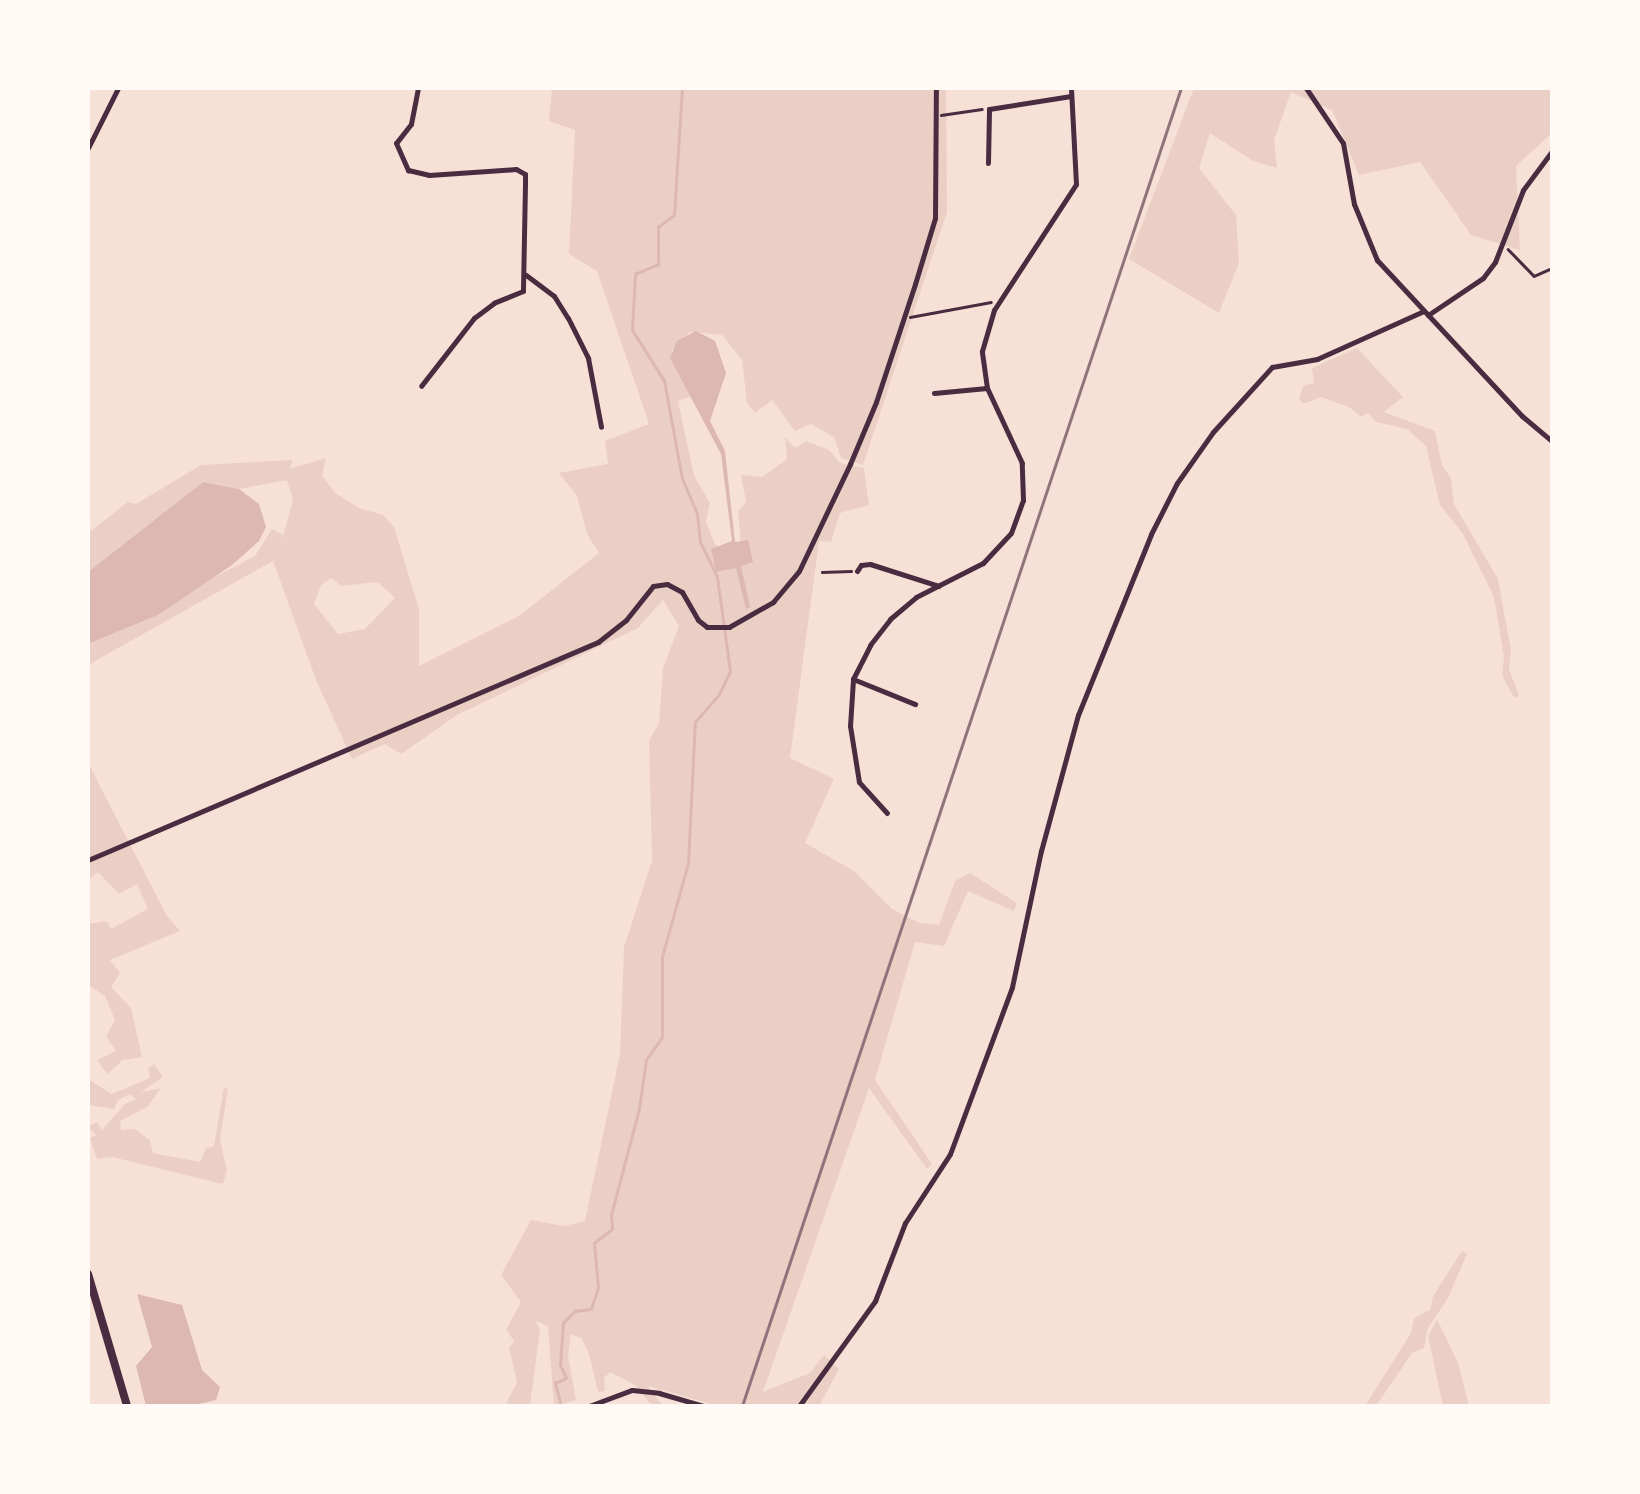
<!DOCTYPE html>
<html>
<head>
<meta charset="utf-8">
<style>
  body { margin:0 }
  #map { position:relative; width:1640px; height:1494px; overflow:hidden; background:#f7e1d7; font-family:"IBM Plex Sans",sans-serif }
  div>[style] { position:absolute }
  .green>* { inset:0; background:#ebcfc5 }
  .water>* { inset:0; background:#dcb8b0 }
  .stream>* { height:2.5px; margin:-1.25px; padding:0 1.25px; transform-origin:1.25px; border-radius:1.25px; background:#dcb8b0 }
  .path>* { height:2.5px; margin:-1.25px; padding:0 1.25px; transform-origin:1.25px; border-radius:1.25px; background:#4a2c40 }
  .minor>* { height:5px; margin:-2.5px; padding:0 2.5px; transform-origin:2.5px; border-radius:2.5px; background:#4a2c40 }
  .primary>* { height:8px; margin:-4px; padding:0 4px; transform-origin:4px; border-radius:4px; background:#4a2c40 }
  .rail>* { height:2.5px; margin:-1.25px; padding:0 1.25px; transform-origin:1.25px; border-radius:1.25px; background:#8f747c }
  span { translate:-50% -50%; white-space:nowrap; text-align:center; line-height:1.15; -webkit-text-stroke:8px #fffaf5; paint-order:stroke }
  .frame { position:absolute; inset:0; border:90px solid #fffaf5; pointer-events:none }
</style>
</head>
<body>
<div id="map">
  <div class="green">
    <i style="clip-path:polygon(evenodd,552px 88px,946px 88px,947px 212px,863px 465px,841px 458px,834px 437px,811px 424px,795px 431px,772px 400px,755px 413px,747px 403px,742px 360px,722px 335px,690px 332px,671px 351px,700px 393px,678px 401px,694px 476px,710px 503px,706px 522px,715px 544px,733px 560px,742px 558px,738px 511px,746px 502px,741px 475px,762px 477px,787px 459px,785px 437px,795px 448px,806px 441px,829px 450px,840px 463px,864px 468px,869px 505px,840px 513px,831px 542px,819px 541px,790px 758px,834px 779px,805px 843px,854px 871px,892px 909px,920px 923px,939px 925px,955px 881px,970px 873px,1017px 903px,1014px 911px,968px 891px,944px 946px,915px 942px,875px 1080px,932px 1164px,927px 1169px,869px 1088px,763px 1392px,810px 1373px,824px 1355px,839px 1369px,819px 1406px,718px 1406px,648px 1386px,663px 1406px,652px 1406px,635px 1385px,610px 1372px,604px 1378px,605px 1391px,598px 1392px,589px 1354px,582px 1339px,571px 1334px,568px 1356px,576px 1400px,554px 1406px,548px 1326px,536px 1321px,540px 1329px,530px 1406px,505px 1406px,517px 1382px,509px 1348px,514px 1341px,506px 1330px,521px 1302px,501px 1275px,531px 1220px,564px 1226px,585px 1221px,620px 1054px,624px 947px,652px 861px,649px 741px,659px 723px,663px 668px,679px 626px,663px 600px,638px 628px,457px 715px,401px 754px,385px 744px,352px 759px,316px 680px,273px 561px,88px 665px,88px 644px,158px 615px,198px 586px,255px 556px,272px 529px,283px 535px,280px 548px,293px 500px,287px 480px,239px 489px,203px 482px,88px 572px,88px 533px,128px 502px,136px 504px,201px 465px,293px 460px,289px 469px,326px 458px,322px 475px,334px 492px,359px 508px,383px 515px,394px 527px,419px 609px,419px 666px,519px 616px,599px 553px,587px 534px,577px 496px,559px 473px,608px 464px,605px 441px,649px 424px,597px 271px,569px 254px,575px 130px,549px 121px,552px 88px,331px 578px,341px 586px,378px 582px,395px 598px,365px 629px,338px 634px,314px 604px,321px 585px,331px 578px)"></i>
    <i style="clip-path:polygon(1194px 88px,1552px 88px,1552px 133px,1516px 166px,1520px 250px,1471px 235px,1420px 162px,1359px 175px,1332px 110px,1291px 92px,1274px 140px,1277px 168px,1253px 161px,1210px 133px,1199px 168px,1236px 215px,1239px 263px,1219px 313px,1129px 259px)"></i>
    <i style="clip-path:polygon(1357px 348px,1403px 397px,1384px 412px,1435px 431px,1442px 465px,1451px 478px,1454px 504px,1498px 579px,1511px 650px,1509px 669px,1519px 696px,1514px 698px,1502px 675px,1504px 657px,1494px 597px,1463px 534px,1440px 505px,1426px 446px,1407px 429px,1376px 422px,1368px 413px,1361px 417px,1349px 407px,1321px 397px,1303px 404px,1299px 399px,1303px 386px,1314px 383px,1312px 368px)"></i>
    <i style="clip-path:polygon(88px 763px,167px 916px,180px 931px,110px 960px,120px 973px,111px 987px,131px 1008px,142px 1057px,123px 1060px,107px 1074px,97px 1060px,116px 1051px,106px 1036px,115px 1020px,105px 996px,88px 985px,88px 924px,107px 921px,111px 929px,148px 909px,137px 884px,119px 894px,98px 872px,88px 880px)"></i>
    <i style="clip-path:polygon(154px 1064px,163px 1077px,141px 1092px,161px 1088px,147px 1107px,120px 1121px,121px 1130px,135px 1129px,150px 1140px,153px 1153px,200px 1162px,206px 1148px,214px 1146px,224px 1087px,228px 1089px,220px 1140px,227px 1170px,223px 1184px,112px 1157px,97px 1159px,90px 1138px,96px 1135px,88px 1126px,97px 1122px,102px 1130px,125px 1104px,136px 1099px,130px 1094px,118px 1100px,114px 1109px,88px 1105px,88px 1079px,112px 1094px,150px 1078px,148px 1068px)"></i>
    <i style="clip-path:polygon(1462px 1251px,1467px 1254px,1448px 1298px,1428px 1328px,1424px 1348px,1412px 1353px,1376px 1406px,1365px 1406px,1411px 1333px,1414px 1318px,1430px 1310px,1433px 1296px)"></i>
    <i style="clip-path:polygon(1437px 1319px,1458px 1363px,1469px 1406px,1443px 1406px,1428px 1336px)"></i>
  </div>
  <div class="water">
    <i style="clip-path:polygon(696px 331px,715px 341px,726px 373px,710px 421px,725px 451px,735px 542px,748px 540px,753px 562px,741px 566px,750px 607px,746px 609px,736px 568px,716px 572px,711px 549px,732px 541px,721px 454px,670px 358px,677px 341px)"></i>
    <i style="clip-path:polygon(203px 482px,239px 489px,259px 504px,266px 527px,259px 541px,232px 565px,158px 615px,88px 644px,88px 572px)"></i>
    <i style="clip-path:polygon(137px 1294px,182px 1305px,202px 1370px,220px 1387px,216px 1400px,190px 1406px,146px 1406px,136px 1366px,152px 1347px)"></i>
  </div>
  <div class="stream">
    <i style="left:561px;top:1406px;width:24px;rotate:-105deg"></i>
    <i style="left:555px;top:1383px;width:12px;rotate:-24deg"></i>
    <i style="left:566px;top:1378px;width:14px;rotate:-115deg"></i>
    <i style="left:560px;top:1365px;width:42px;rotate:-85.9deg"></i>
    <i style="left:563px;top:1323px;width:17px;rotate:-45deg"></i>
    <i style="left:575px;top:1311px;width:16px;rotate:-7deg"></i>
    <i style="left:591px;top:1309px;width:22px;rotate:-72deg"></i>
    <i style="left:598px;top:1288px;width:45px;rotate:-95.1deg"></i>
    <i style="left:594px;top:1243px;width:23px;rotate:-38deg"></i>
    <i style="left:612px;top:1229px;width:14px;rotate:-94deg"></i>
    <i style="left:611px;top:1215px;width:110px;rotate:-75.2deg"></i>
    <i style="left:639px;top:1109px;width:49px;rotate:-81.9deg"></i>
    <i style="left:646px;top:1060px;width:28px;rotate:-55deg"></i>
    <i style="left:662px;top:1037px;width:80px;rotate:-90deg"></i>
    <i style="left:662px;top:957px;width:98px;rotate:-74.5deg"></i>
    <i style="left:688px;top:863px;width:141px;rotate:-87.2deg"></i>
    <i style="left:695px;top:722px;width:37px;rotate:-49deg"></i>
    <i style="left:719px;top:694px;width:25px;rotate:-64deg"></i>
    <i style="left:730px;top:671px;width:95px;rotate:-97.9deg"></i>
    <i style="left:717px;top:577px;width:39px;rotate:-116deg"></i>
    <i style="left:700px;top:542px;width:28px;rotate:-96deg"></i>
    <i style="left:697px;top:514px;width:38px;rotate:-113deg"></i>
    <i style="left:682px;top:479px;width:100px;rotate:-100.4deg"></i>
    <i style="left:664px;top:381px;width:60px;rotate:-122.1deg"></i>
    <i style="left:632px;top:330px;width:56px;rotate:-86.9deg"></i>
    <i style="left:635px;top:274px;width:25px;rotate:-23deg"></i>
    <i style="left:658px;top:264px;width:37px;rotate:-90deg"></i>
    <i style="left:658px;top:227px;width:20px;rotate:-37deg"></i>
    <i style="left:674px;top:215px;width:127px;rotate:-86.4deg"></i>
  </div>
  <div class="path">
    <i style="left:941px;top:115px;width:41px;rotate:-8.3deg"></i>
    <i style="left:1508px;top:249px;width:37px;rotate:46deg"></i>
    <i style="left:1534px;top:276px;width:20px;rotate:-24deg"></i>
    <i style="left:910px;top:317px;width:82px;rotate:-10.5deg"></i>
    <i style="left:822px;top:572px;width:29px;rotate:-2deg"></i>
  </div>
  <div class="minor">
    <i style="left:418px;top:88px;width:37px;rotate:101deg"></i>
    <i style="left:411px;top:124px;width:24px;rotate:128deg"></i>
    <i style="left:396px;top:143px;width:30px;rotate:66deg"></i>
    <i style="left:408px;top:170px;width:22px;rotate:13deg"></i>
    <i style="left:429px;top:175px;width:87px;rotate:-3.9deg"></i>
    <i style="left:516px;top:169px;width:10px;rotate:29deg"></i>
    <i style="left:525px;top:174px;width:10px;rotate:90deg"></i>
    <i style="left:525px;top:184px;width:107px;rotate:91.1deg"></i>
    <i style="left:523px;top:291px;width:31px;rotate:158deg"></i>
    <i style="left:494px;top:303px;width:25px;rotate:143deg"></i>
    <i style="left:474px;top:318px;width:86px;rotate:127.9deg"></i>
    <i style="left:1306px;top:88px;width:66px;rotate:56.1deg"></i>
    <i style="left:1343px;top:143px;width:62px;rotate:79.8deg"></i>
    <i style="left:1354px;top:204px;width:61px;rotate:67.7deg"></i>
    <i style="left:1377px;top:260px;width:213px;rotate:47.1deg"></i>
    <i style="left:1522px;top:416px;width:39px;rotate:40deg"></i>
    <i style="left:88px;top:148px;width:67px;rotate:-63.4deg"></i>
    <i style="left:988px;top:163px;width:54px;rotate:-88.9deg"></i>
    <i style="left:989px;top:109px;width:83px;rotate:-9deg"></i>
    <i style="left:526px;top:275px;width:35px;rotate:37deg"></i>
    <i style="left:554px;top:296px;width:26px;rotate:58deg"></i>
    <i style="left:568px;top:318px;width:45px;rotate:63.4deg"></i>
    <i style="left:588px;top:358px;width:70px;rotate:79.3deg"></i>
    <i style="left:1428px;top:315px;width:66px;rotate:-33.9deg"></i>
    <i style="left:1483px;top:278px;width:20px;rotate:-53deg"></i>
    <i style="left:1495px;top:262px;width:77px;rotate:-68.7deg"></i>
    <i style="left:1523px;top:190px;width:49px;rotate:-53.4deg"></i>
    <i style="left:934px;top:393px;width:53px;rotate:-5.4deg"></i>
    <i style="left:857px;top:571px;width:7px;rotate:-56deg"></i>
    <i style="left:861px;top:565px;width:9px;rotate:-6deg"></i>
    <i style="left:870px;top:564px;width:72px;rotate:17.7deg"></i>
    <i style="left:853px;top:679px;width:67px;rotate:22deg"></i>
    <i style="left:887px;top:813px;width:42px;rotate:-132.1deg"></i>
    <i style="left:859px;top:782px;width:57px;rotate:-99.1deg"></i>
    <i style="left:850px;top:726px;width:47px;rotate:-86.3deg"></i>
    <i style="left:853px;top:679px;width:38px;rotate:-63deg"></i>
    <i style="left:870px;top:645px;width:33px;rotate:-52deg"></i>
    <i style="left:890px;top:619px;width:34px;rotate:-40deg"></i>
    <i style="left:916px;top:597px;width:75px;rotate:-26.9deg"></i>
    <i style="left:983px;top:563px;width:41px;rotate:-47deg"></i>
    <i style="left:1011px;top:533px;width:35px;rotate:-70deg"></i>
    <i style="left:1023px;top:500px;width:37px;rotate:-92deg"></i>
    <i style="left:1022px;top:463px;width:83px;rotate:-115deg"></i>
    <i style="left:987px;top:388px;width:37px;rotate:-98deg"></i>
    <i style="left:982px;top:351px;width:43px;rotate:-73.7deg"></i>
    <i style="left:994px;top:310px;width:150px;rotate:-56.9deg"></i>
    <i style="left:1076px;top:184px;width:96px;rotate:-93deg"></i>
    <i style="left:88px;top:860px;width:555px;rotate:-23.14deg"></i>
    <i style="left:598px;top:642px;width:36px;rotate:-38deg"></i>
    <i style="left:626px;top:620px;width:43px;rotate:-51.5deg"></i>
    <i style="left:653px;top:586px;width:14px;rotate:-8deg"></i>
    <i style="left:667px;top:584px;width:17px;rotate:28deg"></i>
    <i style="left:682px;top:592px;width:32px;rotate:60deg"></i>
    <i style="left:698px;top:620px;width:11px;rotate:38deg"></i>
    <i style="left:707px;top:627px;width:22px"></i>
    <i style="left:729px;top:627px;width:51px;rotate:-29.6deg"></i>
    <i style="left:773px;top:602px;width:40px;rotate:-50deg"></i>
    <i style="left:799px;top:571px;width:119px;rotate:-64.5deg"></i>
    <i style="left:850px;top:464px;width:67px;rotate:-67.2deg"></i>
    <i style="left:876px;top:402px;width:124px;rotate:-71.7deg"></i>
    <i style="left:915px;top:284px;width:69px;rotate:-73.1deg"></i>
    <i style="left:935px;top:218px;width:130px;rotate:-89.6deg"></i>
    <i style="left:589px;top:1406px;width:46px;rotate:-20.4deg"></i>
    <i style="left:632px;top:1390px;width:27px;rotate:6deg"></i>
    <i style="left:659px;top:1393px;width:47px;rotate:16.1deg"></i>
    <i style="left:799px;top:1406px;width:130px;rotate:-54.1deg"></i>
    <i style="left:875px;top:1301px;width:84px;rotate:-69deg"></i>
    <i style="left:905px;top:1223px;width:82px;rotate:-56.9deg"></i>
    <i style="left:950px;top:1154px;width:178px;rotate:-69.6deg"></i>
    <i style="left:1012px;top:987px;width:139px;rotate:-78deg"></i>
    <i style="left:1041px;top:851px;width:141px;rotate:-74.8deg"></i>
    <i style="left:1078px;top:715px;width:195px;rotate:-68deg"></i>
    <i style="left:1151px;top:534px;width:57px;rotate:-63deg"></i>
    <i style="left:1177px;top:483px;width:62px;rotate:-54.8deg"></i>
    <i style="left:1213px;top:432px;width:88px;rotate:-47.8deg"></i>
    <i style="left:1272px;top:367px;width:46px;rotate:-10.1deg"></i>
    <i style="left:1317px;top:359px;width:117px;rotate:-24.2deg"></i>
  </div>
  <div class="primary">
    <i style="left:88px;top:1274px;width:138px;rotate:73.5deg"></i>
  </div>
  <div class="rail">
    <i style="left:742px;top:1406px;width:1389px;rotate:-71.58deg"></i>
  </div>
  <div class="frame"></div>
</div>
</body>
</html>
